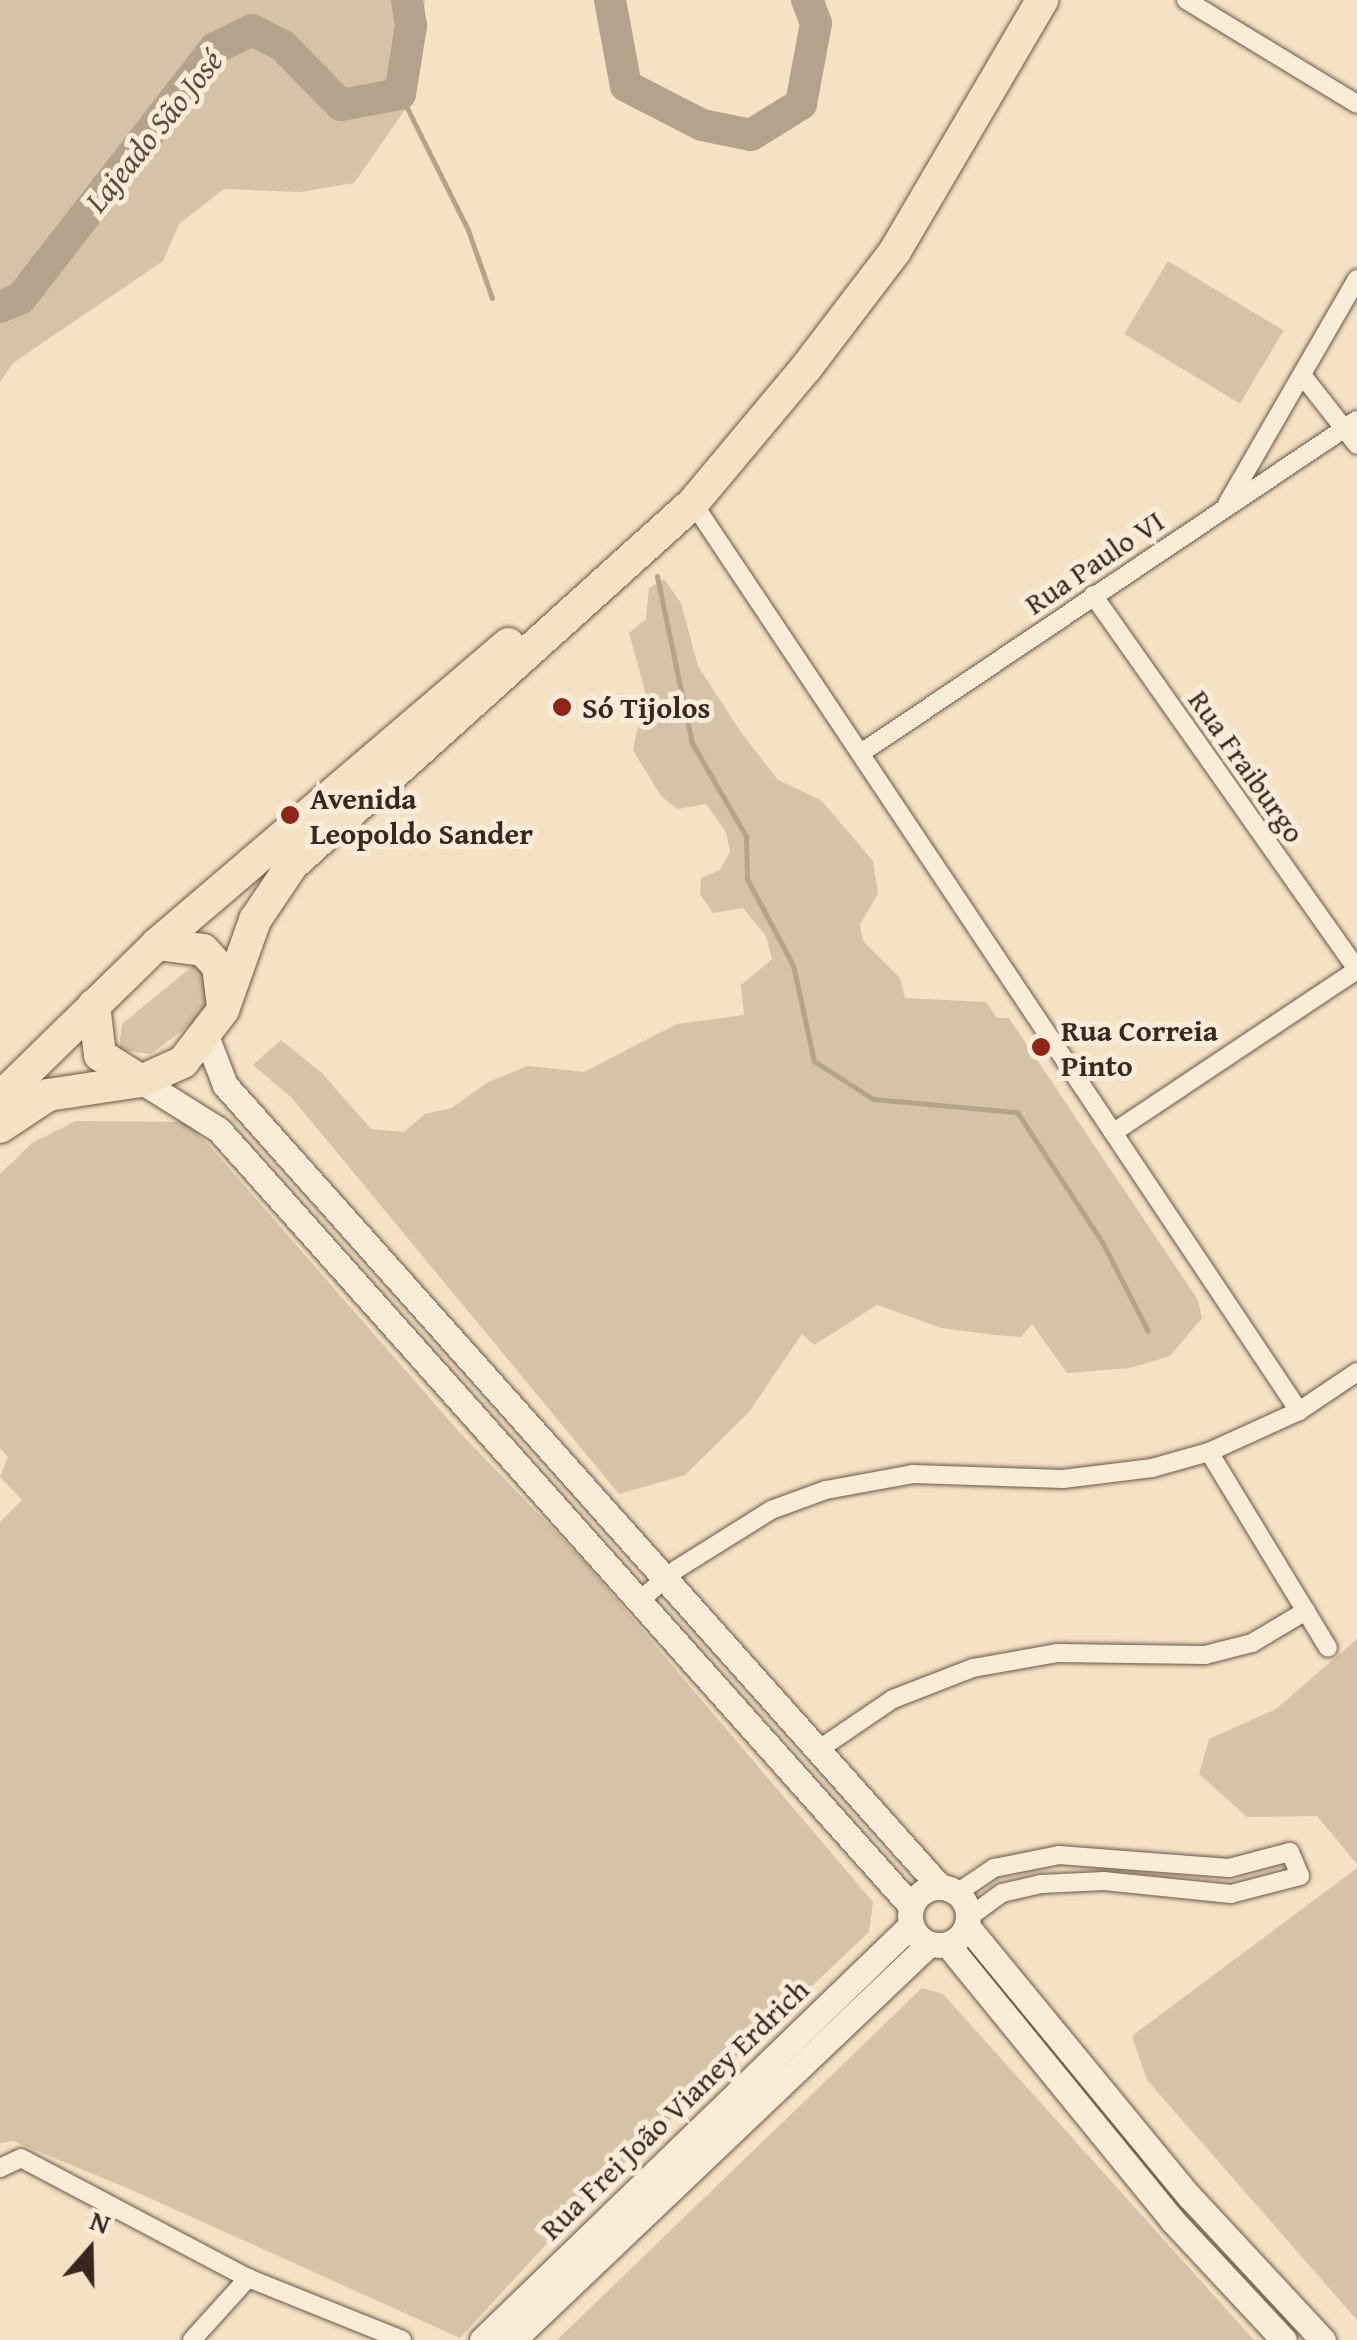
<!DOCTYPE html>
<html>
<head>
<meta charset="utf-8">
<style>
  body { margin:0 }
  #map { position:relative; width:1357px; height:2340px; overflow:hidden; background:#f5e2c4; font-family:"Gentium Book Plus",serif }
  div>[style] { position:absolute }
  .green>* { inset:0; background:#d5c2a8; transform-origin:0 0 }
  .stream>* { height:5px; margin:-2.5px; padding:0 2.5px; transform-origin:2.5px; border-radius:2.5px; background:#b5a28c }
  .river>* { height:32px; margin:-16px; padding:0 16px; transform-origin:16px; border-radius:16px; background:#b5a28c }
  .roads { filter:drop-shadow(0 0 2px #695648) drop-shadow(0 0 2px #695648) }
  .street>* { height:18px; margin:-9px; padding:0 9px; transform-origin:9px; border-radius:9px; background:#f8ecd9 }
  .secondary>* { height:25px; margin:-12.5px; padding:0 12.5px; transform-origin:12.5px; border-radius:12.5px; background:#f8ecd9 }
  .secondary>.ring { margin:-12.5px; padding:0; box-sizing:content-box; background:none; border:25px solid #f8ecd9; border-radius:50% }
  .highway>* { height:32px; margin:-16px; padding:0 16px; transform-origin:16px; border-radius:16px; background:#f5e2c4 }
  .dots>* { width:28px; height:28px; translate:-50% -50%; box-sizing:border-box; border:5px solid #f8ecd9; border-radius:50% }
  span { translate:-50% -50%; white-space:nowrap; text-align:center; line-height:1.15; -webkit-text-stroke:10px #f8ecd9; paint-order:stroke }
  .street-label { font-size:30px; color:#3a271f }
  .poi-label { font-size:30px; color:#3a271f; font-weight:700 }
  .left { translate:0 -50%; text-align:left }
  .water-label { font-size:32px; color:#5f4c40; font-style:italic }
  .north { position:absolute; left:40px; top:2200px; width:100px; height:100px; -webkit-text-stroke:8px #f8ecd9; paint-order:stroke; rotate:20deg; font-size:28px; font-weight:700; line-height:40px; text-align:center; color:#3a271f }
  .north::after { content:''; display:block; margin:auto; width:35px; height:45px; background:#3a271f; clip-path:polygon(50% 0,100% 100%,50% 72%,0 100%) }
</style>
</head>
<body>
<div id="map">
  <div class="green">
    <i style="clip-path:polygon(0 0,425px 0,416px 94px,354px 183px,301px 192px,224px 189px,179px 224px,163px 261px,13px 363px,0 382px)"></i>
    <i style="left:1168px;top:261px;width:135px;height:85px;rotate:31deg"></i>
    <i style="clip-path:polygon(664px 579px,681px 603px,698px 666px,740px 731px,778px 780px,821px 800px,873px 861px,878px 894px,860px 924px,863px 941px,900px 978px,905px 998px,986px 1002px,997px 1018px,1009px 1018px,1198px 1300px,1202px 1318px,1170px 1356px,1130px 1368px,1067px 1373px,1032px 1324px,1021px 1337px,995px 1335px,942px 1328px,877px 1305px,814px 1345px,802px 1334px,749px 1412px,685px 1475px,619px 1494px,292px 1098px,253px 1065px,281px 1040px,322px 1073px,371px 1129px,404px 1132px,425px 1114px,452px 1108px,488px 1082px,528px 1066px,584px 1072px,677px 1024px,744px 1015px,741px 985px,772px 959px,766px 936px,743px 908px,713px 913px,700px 894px,701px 878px,720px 870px,730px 852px,726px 832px,706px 804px,677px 809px,661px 796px,633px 750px,645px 691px,629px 633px,646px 619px,649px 588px)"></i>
    <i style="clip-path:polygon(195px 964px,205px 976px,207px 1007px,198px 1019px,151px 1054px,119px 1050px,122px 1024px)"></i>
    <i style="clip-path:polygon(76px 1121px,186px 1122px,209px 1145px,461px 1434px,582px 1559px,873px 1902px,869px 1932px,594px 2192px,460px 2338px,134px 2191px,13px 2141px,0 2143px,0 1522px,22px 1500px,0 1477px,8px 1457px,0 1448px,0 1174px,32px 1143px)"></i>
    <i style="clip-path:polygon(1357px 1639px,1357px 1864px,1317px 1816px,1247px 1817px,1199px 1774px,1209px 1739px,1276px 1709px)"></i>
    <i style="clip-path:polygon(1357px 1868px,1357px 2320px,1147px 2080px,1132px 2036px)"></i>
    <i style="clip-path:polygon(922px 1988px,943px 1994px,1254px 2340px,557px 2340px)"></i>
  </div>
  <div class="stream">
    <i style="left:400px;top:94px;width:152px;rotate:63.4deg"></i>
    <i style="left:468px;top:230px;width:72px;rotate:70.6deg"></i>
    <i style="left:657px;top:576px;width:171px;rotate:78.2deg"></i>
    <i style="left:692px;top:743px;width:108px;rotate:59.9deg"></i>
    <i style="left:746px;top:836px;width:43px;rotate:88.7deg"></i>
    <i style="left:747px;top:879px;width:98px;rotate:61.9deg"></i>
    <i style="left:793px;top:965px;width:98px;rotate:77.7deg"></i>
    <i style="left:814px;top:1061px;width:70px;rotate:32.8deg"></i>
    <i style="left:873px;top:1099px;width:145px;rotate:5.2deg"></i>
    <i style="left:1017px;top:1112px;width:155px;rotate:56.8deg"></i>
    <i style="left:1102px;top:1242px;width:100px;rotate:62.7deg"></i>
  </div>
  <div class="river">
    <i style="left:610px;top:0;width:87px;rotate:79.5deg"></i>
    <i style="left:626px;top:86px;width:85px;rotate:27.2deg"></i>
    <i style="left:702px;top:125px;width:50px;rotate:11.5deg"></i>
    <i style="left:751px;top:135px;width:59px;rotate:-31.8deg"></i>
    <i style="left:801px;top:104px;width:82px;rotate:-79.5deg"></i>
    <i style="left:816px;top:23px;width:25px;rotate:-111deg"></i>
    <i style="left:0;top:307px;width:23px;rotate:-23deg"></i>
    <i style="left:21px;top:298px;width:316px;rotate:-52.2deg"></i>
    <i style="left:215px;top:48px;width:41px;rotate:-25.9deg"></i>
    <i style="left:252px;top:30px;width:34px;rotate:27deg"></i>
    <i style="left:282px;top:45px;width:84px;rotate:45.5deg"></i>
    <i style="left:341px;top:105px;width:60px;rotate:-10.6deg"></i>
    <i style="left:400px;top:94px;width:69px;rotate:-80.8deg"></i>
    <i style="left:411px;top:26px;width:26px;rotate:-99deg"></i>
  </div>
  <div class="roads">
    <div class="street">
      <i style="left:1186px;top:0;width:200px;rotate:31.3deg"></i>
      <i style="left:1302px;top:375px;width:89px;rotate:51.8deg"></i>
      <i style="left:693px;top:503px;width:1092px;rotate:56.28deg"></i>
      <i style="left:1227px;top:504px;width:260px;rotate:-60deg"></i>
      <i style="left:1093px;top:595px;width:458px;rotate:54.8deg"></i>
      <i style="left:864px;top:751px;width:594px;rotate:-33.88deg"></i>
      <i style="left:1114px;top:1132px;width:292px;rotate:-33.7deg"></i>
      <i style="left:1209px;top:1452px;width:229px;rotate:58.7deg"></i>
      <i style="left:640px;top:1600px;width:48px;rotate:-40deg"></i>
      <i style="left:677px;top:1569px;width:111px;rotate:-32.1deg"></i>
      <i style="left:771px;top:1510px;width:59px;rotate:-20deg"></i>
      <i style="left:826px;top:1490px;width:88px;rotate:-10.4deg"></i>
      <i style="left:913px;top:1474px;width:150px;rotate:1.9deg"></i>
      <i style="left:1063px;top:1479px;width:90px;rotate:-7deg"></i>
      <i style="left:1152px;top:1468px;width:59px;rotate:-15.7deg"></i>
      <i style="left:1209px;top:1452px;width:99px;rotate:-24.5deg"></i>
      <i style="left:1299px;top:1411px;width:70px;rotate:-33.9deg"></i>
      <i style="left:815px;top:1752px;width:94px;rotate:-34.2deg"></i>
      <i style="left:893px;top:1699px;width:86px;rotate:-21.2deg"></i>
      <i style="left:973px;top:1668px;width:85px;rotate:-10.1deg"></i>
      <i style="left:1057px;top:1653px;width:148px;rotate:0.8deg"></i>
      <i style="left:1205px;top:1655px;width:49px;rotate:-14.3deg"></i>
      <i style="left:1252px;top:1643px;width:63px;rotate:-30.7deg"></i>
      <i style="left:957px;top:1893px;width:45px;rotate:-34deg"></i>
      <i style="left:994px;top:1868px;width:66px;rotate:-11.3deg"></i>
      <i style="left:1059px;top:1855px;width:170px;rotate:4.4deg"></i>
      <i style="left:1229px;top:1868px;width:63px;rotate:-14.7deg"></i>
      <i style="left:1290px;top:1852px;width:26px;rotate:67deg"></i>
      <i style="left:1300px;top:1876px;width:71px;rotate:165.4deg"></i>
      <i style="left:1231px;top:1894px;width:128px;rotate:-174.2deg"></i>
      <i style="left:1104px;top:1881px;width:63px;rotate:177.3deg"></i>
      <i style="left:1041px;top:1884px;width:40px;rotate:167deg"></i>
      <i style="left:1002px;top:1893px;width:41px;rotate:144deg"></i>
      <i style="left:0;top:2168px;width:23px;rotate:-25deg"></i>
      <i style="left:21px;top:2158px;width:257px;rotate:27.9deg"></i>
      <i style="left:248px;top:2278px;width:166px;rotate:21.9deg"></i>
      <i style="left:192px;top:2340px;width:84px;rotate:-47.9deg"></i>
    </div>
    <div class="secondary">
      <i style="left:206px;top:1036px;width:53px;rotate:68.8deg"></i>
      <i style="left:225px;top:1085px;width:1074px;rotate:48.28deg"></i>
      <i style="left:141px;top:1081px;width:92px;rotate:32.1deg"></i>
      <i style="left:219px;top:1130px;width:1040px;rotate:48.27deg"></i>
      <i class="ring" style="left:910px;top:1887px;width:33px;height:33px"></i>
      <i style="left:967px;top:1926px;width:350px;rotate:50.6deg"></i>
      <i style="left:1189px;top:2196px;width:197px;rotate:47.1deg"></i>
      <i style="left:948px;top:1945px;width:355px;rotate:50.8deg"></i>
      <i style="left:1172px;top:2220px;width:164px;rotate:47deg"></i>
      <i style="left:482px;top:2340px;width:597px;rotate:-44.05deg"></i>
      <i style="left:513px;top:2340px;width:574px;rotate:-43.59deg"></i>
    </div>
    <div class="highway">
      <i style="left:157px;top:944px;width:46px;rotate:7.4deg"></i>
      <i style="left:203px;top:950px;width:22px;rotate:47deg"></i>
      <i style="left:218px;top:966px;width:41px;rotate:83deg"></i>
      <i style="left:94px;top:1005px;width:50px;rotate:83.2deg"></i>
      <i style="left:100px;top:1055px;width:49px;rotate:32.4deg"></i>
      <i style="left:0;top:1098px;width:220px;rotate:-44.4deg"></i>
      <i style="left:157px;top:944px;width:462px;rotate:-40.5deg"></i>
      <i style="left:0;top:1127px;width:58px;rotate:-33.7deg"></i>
      <i style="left:48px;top:1095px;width:94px;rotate:-8.6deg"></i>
      <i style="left:141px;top:1081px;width:46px;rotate:-24.3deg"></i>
      <i style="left:183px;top:1062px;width:66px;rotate:-52.4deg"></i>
      <i style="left:223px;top:1010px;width:96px;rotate:-70.4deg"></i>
      <i style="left:255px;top:920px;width:66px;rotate:-56.1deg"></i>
      <i style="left:292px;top:865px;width:540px;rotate:-42.07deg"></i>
      <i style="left:693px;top:503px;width:176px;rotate:-50.1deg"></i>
      <i style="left:806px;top:368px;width:147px;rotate:-52.7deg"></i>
      <i style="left:895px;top:251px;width:291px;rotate:-59.6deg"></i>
    </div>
  </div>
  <div class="dots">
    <i style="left:562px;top:707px;background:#8f2418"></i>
    <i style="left:290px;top:815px;background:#8f2418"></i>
    <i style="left:1041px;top:1047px;background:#8f2418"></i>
  </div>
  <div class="street-label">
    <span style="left:1094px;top:562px;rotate:-34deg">Rua Paulo VI</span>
    <span style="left:1247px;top:766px;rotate:55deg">Rua Fraiburgo</span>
    <span style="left:674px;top:2109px;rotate:-44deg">Rua Frei João Vianey Erdrich</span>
  </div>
  <div class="poi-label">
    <span class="left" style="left:582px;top:707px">Só Tijolos</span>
    <span class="left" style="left:310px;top:815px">Avenida<br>Leopoldo Sander</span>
    <span class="left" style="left:1061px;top:1047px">Rua Correia<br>Pinto</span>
  </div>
  <div class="water-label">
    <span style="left:154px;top:131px;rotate:-51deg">Lajeado São José</span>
  </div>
  <div class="north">N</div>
</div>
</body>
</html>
